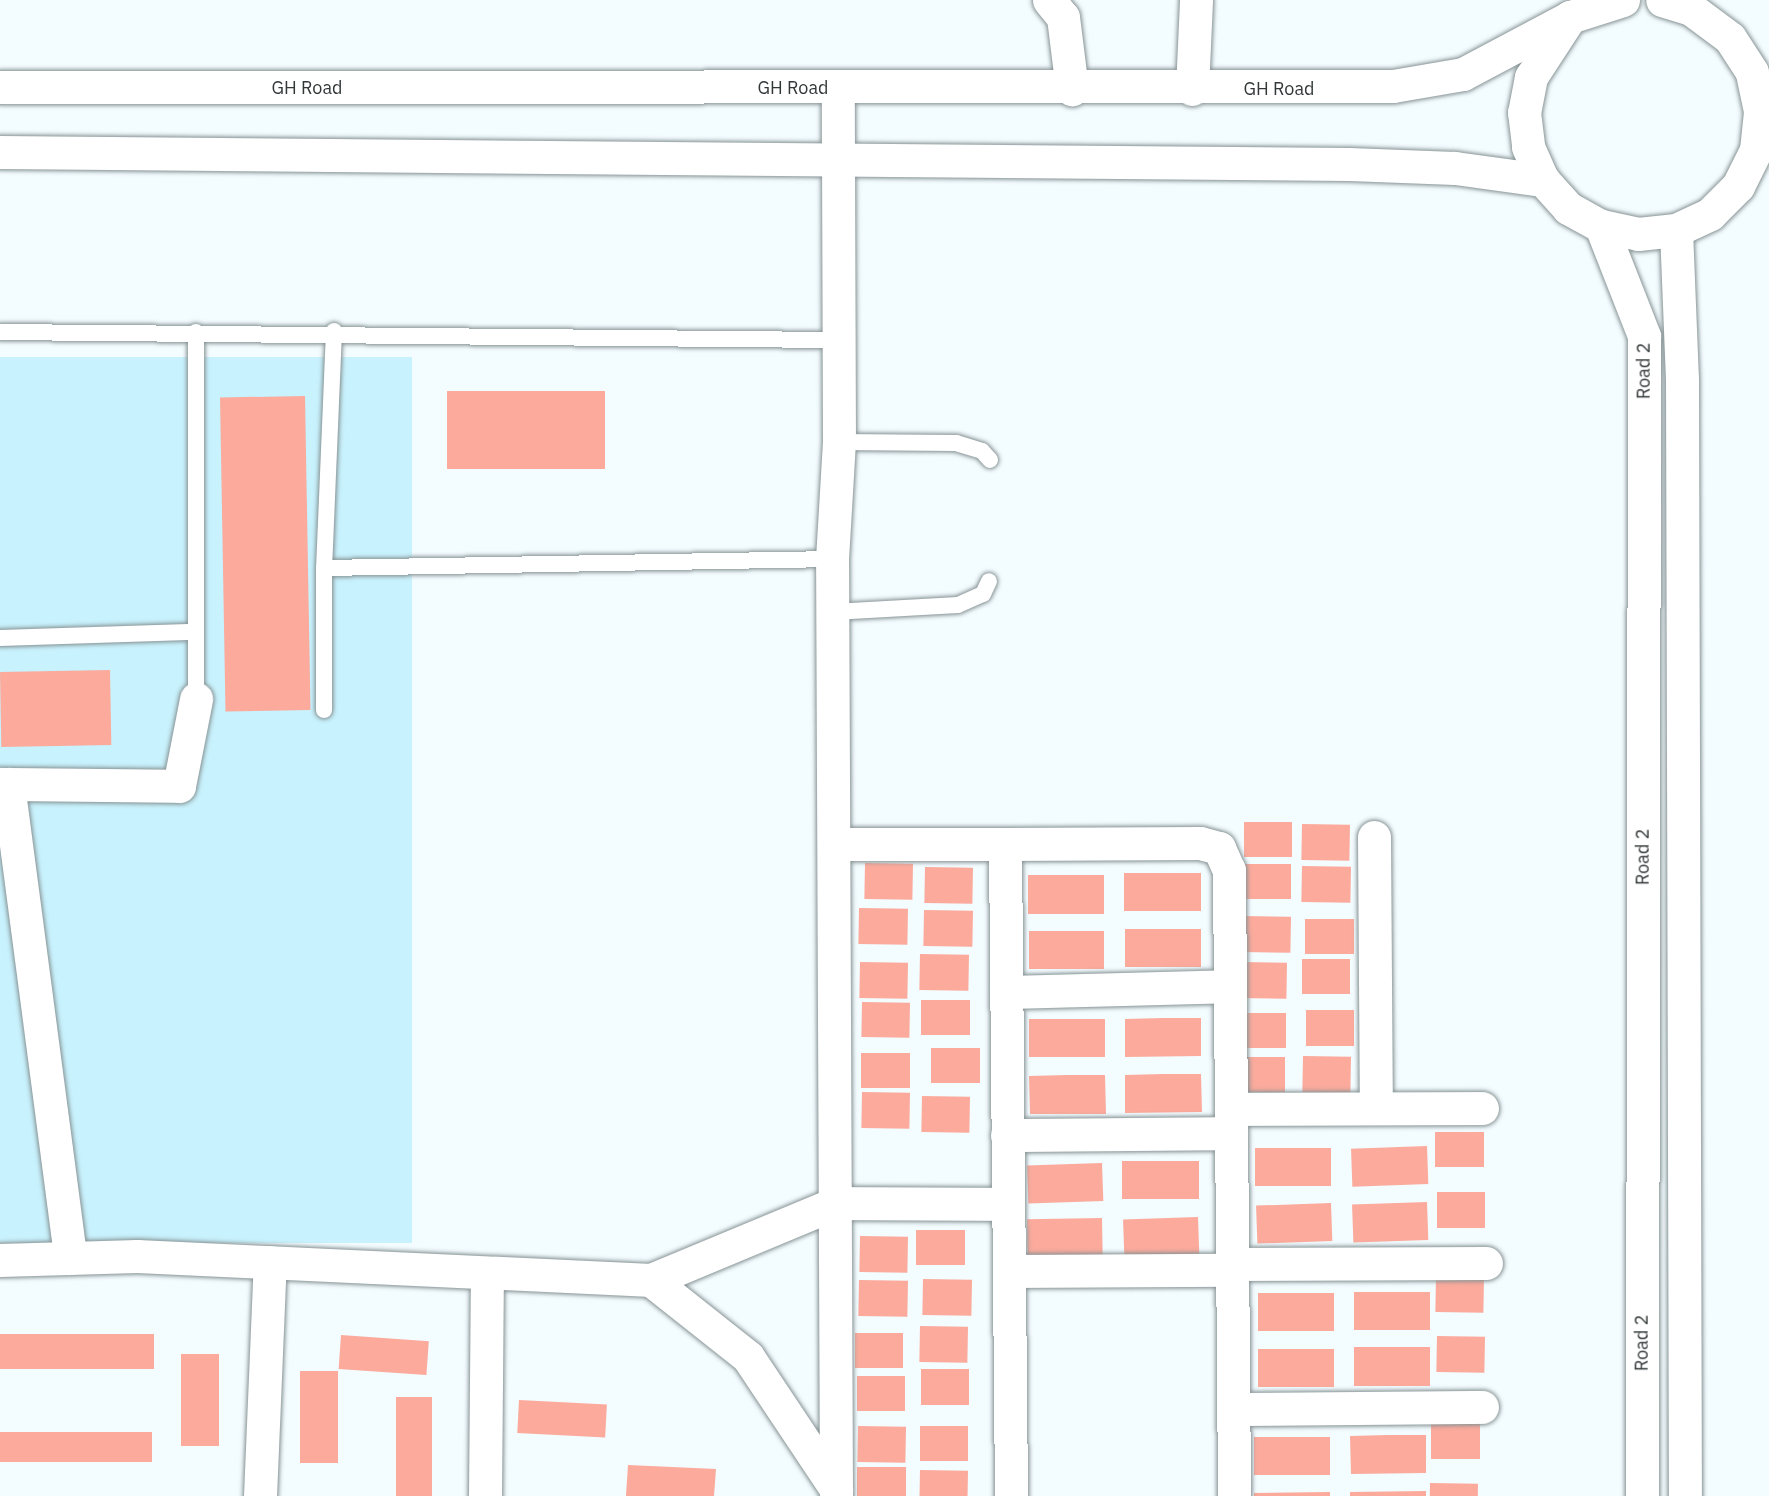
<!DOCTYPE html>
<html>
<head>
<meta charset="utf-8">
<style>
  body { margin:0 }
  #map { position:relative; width:1769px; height:1496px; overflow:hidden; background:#f3fcff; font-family:"IBM Plex Sans",sans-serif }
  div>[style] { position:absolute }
  .green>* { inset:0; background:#c8f2fd; transform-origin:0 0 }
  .building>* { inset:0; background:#fbaa9c; transform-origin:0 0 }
  .roads { filter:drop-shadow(0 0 2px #879395) drop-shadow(0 0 2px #879395) }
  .service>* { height:16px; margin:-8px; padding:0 8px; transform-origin:8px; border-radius:8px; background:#fff }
  .minor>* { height:33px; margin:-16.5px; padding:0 16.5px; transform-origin:16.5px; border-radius:16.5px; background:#fff }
  .tertiary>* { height:33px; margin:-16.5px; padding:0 16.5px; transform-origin:16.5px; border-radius:16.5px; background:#fff }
  .secondary>* { height:33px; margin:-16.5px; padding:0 16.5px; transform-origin:16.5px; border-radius:16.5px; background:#fff }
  span { translate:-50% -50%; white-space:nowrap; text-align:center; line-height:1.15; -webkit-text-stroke:4.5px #fff; paint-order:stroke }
  .street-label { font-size:18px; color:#323738 }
</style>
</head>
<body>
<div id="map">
  <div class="green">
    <i style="left:412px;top:357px;width:886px;height:412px;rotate:90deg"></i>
  </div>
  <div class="building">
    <i style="left:447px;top:391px;width:158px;height:78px"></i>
    <i style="left:305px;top:396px;width:314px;height:85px;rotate:89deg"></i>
    <i style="left:110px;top:670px;width:75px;height:110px;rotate:89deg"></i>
    <i style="left:1244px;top:822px;width:48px;height:35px"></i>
    <i style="left:1302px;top:824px;width:48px;height:36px;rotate:1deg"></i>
    <i style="left:865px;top:863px;width:48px;height:36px;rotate:1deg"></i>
    <i style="left:1243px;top:864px;width:48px;height:35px"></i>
    <i style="left:1302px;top:866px;width:49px;height:36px;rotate:1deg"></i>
    <i style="left:925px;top:867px;width:48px;height:36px;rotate:1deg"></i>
    <i style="left:1201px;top:873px;width:38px;height:77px;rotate:90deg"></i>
    <i style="left:1028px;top:875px;width:76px;height:39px"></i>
    <i style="left:859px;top:908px;width:49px;height:36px;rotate:1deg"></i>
    <i style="left:924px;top:910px;width:49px;height:36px;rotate:1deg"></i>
    <i style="left:1243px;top:916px;width:48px;height:36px;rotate:1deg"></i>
    <i style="left:1305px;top:919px;width:49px;height:35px"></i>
    <i style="left:1201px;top:929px;width:38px;height:76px;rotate:90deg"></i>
    <i style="left:1029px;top:931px;width:75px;height:38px"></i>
    <i style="left:920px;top:954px;width:49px;height:36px;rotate:1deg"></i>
    <i style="left:1302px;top:959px;width:48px;height:35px"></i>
    <i style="left:860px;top:962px;width:48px;height:36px;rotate:1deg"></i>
    <i style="left:1239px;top:962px;width:48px;height:36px;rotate:1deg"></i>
    <i style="left:921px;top:1000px;width:49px;height:35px"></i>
    <i style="left:862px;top:1002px;width:48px;height:35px;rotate:1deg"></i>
    <i style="left:1306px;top:1010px;width:48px;height:36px"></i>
    <i style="left:1238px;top:1013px;width:48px;height:35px"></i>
    <i style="clip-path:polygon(1163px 1018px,1201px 1018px,1201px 1056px,1125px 1057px,1125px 1019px)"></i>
    <i style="left:1105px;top:1019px;width:38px;height:76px;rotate:90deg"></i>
    <i style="left:931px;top:1048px;width:49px;height:35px"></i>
    <i style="left:861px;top:1053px;width:49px;height:35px"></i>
    <i style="left:1303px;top:1056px;width:48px;height:36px;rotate:1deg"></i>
    <i style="left:1236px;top:1057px;width:49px;height:35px"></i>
    <i style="clip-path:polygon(1163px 1074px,1201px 1074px,1202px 1112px,1125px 1113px,1125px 1075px)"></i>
    <i style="clip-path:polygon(1067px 1075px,1105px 1075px,1106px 1114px,1030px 1114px,1029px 1076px)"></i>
    <i style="left:862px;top:1092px;width:48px;height:36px;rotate:1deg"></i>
    <i style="left:922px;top:1096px;width:48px;height:36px;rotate:1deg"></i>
    <i style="left:1435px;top:1132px;width:49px;height:35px"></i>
    <i style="left:1427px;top:1146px;width:38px;height:76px;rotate:88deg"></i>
    <i style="left:1255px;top:1148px;width:76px;height:38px"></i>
    <i style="left:1199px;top:1161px;width:38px;height:77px;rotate:90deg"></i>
    <i style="left:1102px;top:1163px;width:38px;height:75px;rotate:88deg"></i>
    <i style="left:1437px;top:1192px;width:48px;height:36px"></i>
    <i style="left:1427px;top:1202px;width:38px;height:75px;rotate:88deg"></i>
    <i style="left:1331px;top:1203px;width:38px;height:75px;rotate:88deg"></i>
    <i style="left:1198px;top:1217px;width:38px;height:75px;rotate:88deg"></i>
    <i style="left:1102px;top:1218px;width:39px;height:75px;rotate:89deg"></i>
    <i style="left:916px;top:1230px;width:49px;height:35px"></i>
    <i style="left:860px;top:1236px;width:48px;height:36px;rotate:1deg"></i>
    <i style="left:1436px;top:1276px;width:48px;height:36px;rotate:1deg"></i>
    <i style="left:923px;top:1279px;width:49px;height:36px;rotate:1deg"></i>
    <i style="left:859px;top:1280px;width:49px;height:36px;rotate:1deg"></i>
    <i style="left:1354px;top:1292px;width:76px;height:38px"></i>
    <i style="left:1258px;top:1293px;width:76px;height:38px"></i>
    <i style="left:920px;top:1326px;width:48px;height:36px;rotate:1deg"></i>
    <i style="left:855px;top:1333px;width:48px;height:35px"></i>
    <i style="left:154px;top:1334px;width:35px;height:154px;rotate:90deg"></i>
    <i style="left:341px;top:1335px;width:88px;height:34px;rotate:4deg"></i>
    <i style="left:1437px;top:1336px;width:48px;height:36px;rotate:1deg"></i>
    <i style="left:1430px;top:1347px;width:39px;height:76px;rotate:90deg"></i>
    <i style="left:1258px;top:1349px;width:76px;height:38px"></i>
    <i style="left:181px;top:1354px;width:38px;height:92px"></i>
    <i style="left:921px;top:1369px;width:48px;height:36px"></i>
    <i style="left:300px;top:1371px;width:38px;height:92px"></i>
    <i style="left:857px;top:1376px;width:48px;height:35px"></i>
    <i style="left:396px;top:1397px;width:36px;height:99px"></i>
    <i style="left:519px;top:1400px;width:88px;height:33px;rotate:3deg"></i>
    <i style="left:1431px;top:1423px;width:49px;height:36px"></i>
    <i style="left:858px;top:1426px;width:48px;height:36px;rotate:1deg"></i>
    <i style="left:920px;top:1426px;width:48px;height:35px"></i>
    <i style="left:0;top:1432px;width:152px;height:30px"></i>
    <i style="clip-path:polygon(1388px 1435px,1426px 1435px,1426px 1473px,1351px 1474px,1350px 1436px)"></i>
    <i style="left:1254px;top:1437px;width:76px;height:38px"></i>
    <i style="clip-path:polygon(628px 1465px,716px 1469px,714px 1496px,626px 1496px)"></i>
    <i style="left:857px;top:1467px;width:49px;height:29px"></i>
    <i style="left:920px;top:1470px;width:48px;height:26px;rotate:1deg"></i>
    <i style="left:1430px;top:1483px;width:48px;height:13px;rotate:1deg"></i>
    <i style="clip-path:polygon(1426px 1491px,1426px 1496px,1350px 1496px,1350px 1492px)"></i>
    <i style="clip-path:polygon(1330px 1492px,1330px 1496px,1254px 1496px,1254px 1493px)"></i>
  </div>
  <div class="roads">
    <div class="service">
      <i style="left:334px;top:331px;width:237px;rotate:92.4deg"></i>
      <i style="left:324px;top:568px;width:508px;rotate:-1.01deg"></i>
      <i style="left:0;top:332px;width:837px;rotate:0.55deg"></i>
      <i style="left:839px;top:442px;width:117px;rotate:0.5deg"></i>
      <i style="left:956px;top:443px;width:27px;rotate:17deg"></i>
      <i style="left:982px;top:451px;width:12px;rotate:48deg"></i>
      <i style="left:324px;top:568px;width:142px;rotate:90deg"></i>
      <i style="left:833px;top:612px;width:125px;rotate:-3.2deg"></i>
      <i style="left:958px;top:605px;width:27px;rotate:-24deg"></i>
      <i style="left:983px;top:594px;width:14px;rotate:-65deg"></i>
      <i style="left:0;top:638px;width:196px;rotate:-1.8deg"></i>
      <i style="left:196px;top:699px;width:367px;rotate:-90deg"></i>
    </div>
    <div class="minor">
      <i style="left:1049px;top:0;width:22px;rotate:51deg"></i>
      <i style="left:1063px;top:17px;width:73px;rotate:82.9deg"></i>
      <i style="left:1192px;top:89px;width:89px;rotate:-87.4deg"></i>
      <i style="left:0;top:784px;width:179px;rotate:0.6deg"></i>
      <i style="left:179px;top:786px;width:89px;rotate:-78.9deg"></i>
      <i style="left:8px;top:784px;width:478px;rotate:82.5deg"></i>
      <i style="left:1374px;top:837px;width:271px;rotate:89.6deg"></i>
      <i style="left:836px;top:844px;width:169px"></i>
      <i style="left:1006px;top:992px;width:224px;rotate:-1.5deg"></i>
      <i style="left:1231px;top:1109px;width:251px;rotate:-0.2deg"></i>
      <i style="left:1007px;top:1135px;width:224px;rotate:-0.5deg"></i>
      <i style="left:0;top:1260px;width:137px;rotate:-1.7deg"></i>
      <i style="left:137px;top:1256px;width:515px;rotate:2.67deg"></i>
      <i style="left:651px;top:1280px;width:200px;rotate:-22.6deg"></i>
      <i style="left:836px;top:1203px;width:172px;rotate:0.3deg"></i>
      <i style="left:1232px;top:1264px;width:254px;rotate:-0.2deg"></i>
      <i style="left:1009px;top:1271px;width:223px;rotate:-0.3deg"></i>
      <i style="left:651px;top:1280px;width:124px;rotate:38.4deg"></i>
      <i style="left:748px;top:1357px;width:159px;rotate:56.3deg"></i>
      <i style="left:1234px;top:1409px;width:248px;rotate:-0.5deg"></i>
      <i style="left:260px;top:1496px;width:234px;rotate:-87.6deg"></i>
      <i style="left:485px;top:1496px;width:223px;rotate:-89.5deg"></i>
      <i style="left:836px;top:1496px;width:937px;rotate:-90.24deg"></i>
      <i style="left:832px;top:559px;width:117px;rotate:-86.6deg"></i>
      <i style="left:839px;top:442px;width:353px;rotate:-90.2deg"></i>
      <i style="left:1011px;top:1496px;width:652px;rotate:-90.53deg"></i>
      <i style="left:1005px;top:844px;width:195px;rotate:-0.3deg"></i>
      <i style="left:1200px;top:843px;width:20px;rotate:15deg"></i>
      <i style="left:1219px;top:848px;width:24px;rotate:66deg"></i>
      <i style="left:1229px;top:870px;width:626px;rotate:89.54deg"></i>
    </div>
    <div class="tertiary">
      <i style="left:1601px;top:226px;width:118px;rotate:68.6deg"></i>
      <i style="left:1644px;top:336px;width:1160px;rotate:90.1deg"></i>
      <i style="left:1676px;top:230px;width:149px;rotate:87.7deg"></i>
      <i style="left:1682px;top:379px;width:1117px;rotate:89.85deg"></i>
    </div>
    <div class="secondary">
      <i style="left:1623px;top:0;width:56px;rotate:162.2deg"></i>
      <i style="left:1570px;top:17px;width:72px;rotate:123deg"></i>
      <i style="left:1531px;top:77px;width:36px;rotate:101deg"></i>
      <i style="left:1524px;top:112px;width:35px;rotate:83deg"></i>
      <i style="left:1528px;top:147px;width:36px;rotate:66deg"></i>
      <i style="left:1543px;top:180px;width:38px;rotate:48deg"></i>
      <i style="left:1568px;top:208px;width:38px;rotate:29deg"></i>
      <i style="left:1601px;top:226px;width:38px;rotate:12deg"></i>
      <i style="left:1638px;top:234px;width:38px;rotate:-6deg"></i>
      <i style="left:1676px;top:230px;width:38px;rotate:-25deg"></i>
      <i style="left:1710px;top:214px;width:40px;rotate:-45deg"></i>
      <i style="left:1738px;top:186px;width:40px;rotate:-63.4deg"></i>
      <i style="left:1756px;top:150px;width:39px;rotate:-84deg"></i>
      <i style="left:1760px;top:111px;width:40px;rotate:-102deg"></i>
      <i style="left:1752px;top:72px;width:40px;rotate:-122.9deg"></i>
      <i style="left:1730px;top:38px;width:49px;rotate:-143.4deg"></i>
      <i style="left:1691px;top:9px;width:30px;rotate:-163deg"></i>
      <i style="left:0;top:87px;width:1393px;rotate:-0.04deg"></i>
      <i style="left:1393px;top:86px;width:71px;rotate:-9.7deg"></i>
      <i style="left:1463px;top:74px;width:121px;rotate:-28deg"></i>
      <i style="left:0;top:152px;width:1349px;rotate:0.51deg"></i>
      <i style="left:1349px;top:164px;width:106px;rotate:2.2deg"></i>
      <i style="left:1455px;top:168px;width:89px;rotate:7.8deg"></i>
    </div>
  </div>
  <div class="street-label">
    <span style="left:307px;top:88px">GH Road</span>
    <span style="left:793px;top:88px">GH Road</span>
    <span style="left:1279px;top:89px">GH Road</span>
    <span style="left:1644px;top:371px;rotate:-90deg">Road 2</span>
    <span style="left:1643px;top:857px;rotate:-90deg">Road 2</span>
    <span style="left:1642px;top:1343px;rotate:-90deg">Road 2</span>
  </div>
</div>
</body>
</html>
